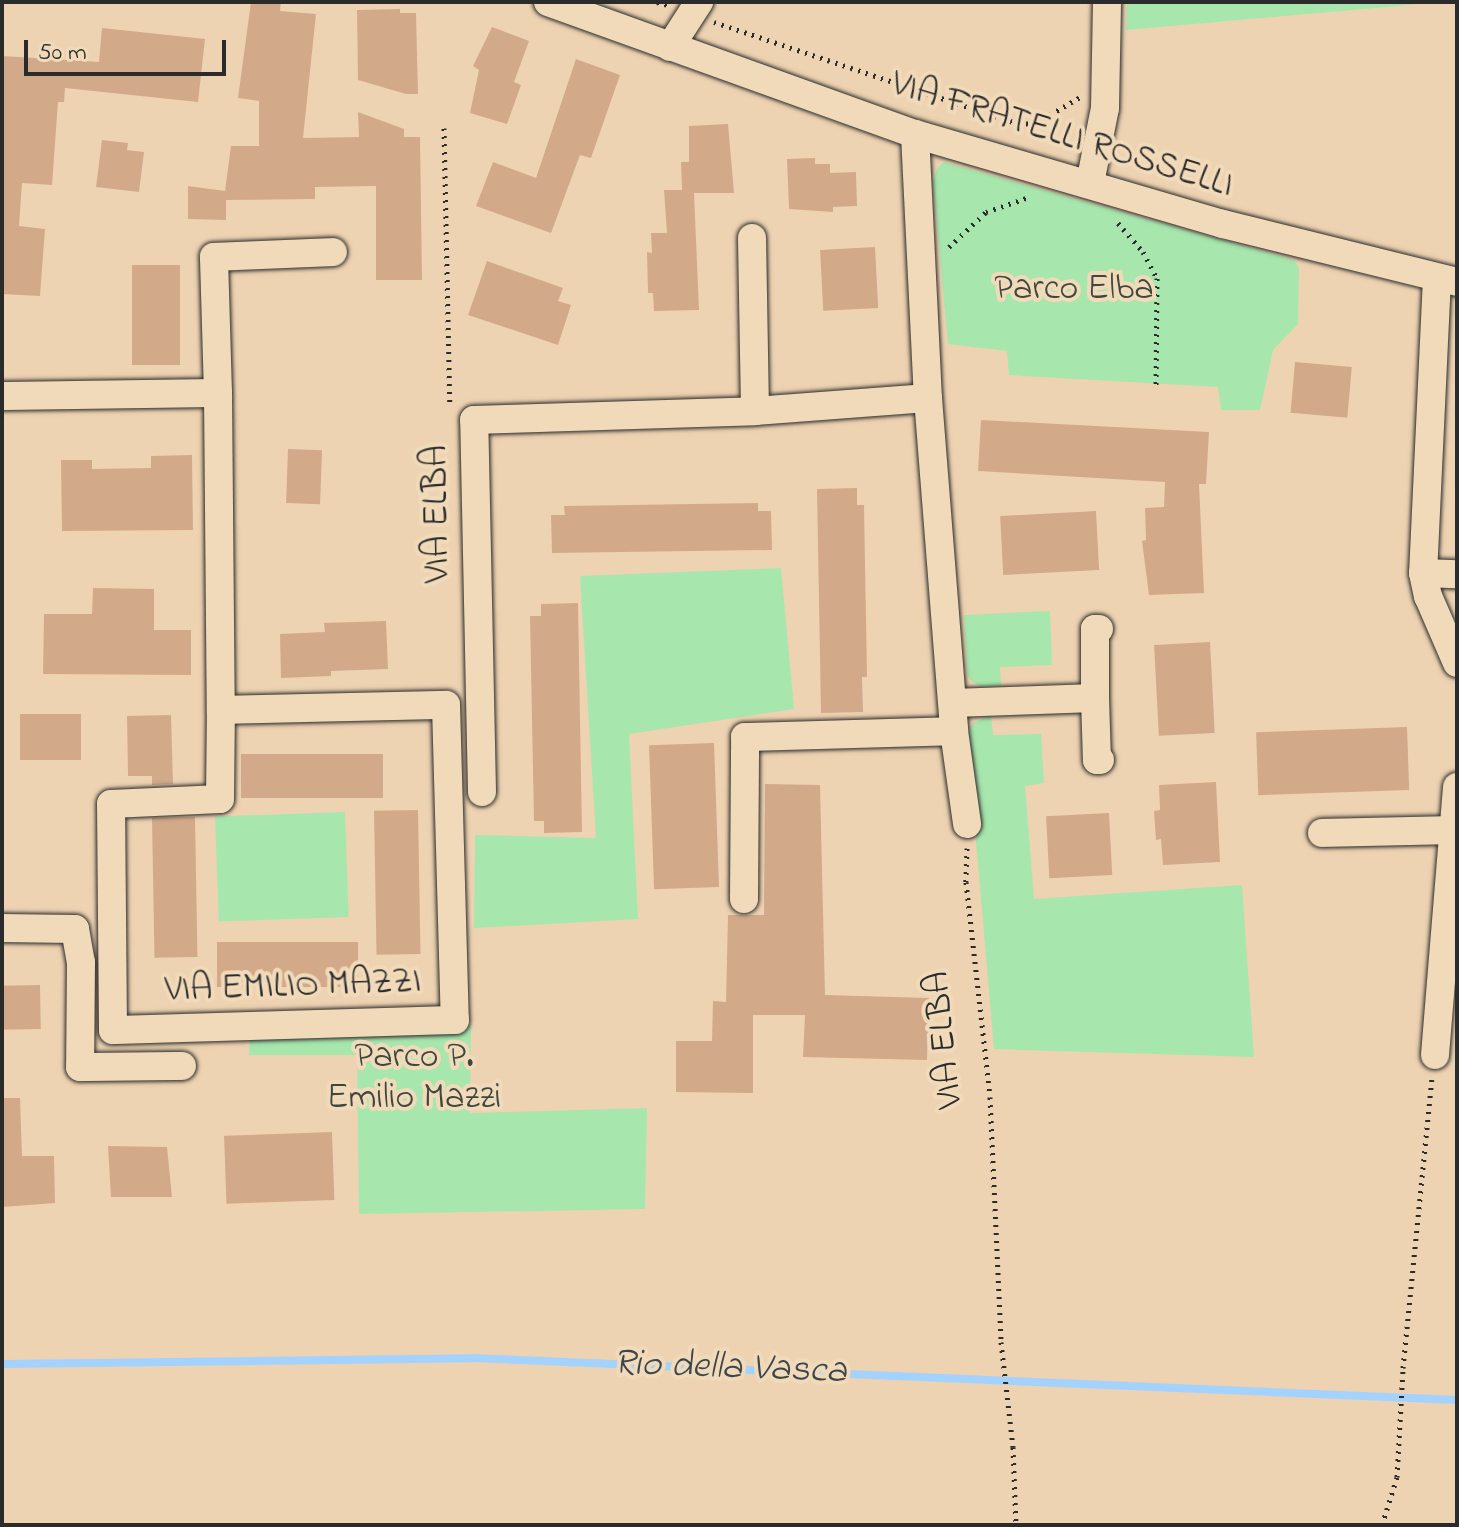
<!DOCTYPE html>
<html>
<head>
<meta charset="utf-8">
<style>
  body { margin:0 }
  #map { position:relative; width:1459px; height:1527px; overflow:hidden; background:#eed3b2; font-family:"Indie Flower",sans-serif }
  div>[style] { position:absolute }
  .green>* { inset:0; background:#a7e6ad; transform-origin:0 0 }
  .stream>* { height:8px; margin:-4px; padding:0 4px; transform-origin:4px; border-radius:4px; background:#a3d2ff }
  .building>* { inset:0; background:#d2aa8a; transform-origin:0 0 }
  .path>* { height:5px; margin-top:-2.5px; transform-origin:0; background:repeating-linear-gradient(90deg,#2b2b2b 0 2px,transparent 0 8px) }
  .roads { filter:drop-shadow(0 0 2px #2b2b2b) drop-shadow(0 0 2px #2b2b2b) }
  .minor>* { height:28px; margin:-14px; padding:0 14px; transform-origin:14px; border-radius:14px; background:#f0dab9 }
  span { translate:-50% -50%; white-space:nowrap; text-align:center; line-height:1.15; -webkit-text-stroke:8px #f0dab9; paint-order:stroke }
  .street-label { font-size:36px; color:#2b2b2b }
  .park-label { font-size:36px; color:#3e473e }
  .water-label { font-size:38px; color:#3d444b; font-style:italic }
  .frame { position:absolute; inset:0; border:4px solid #2b2b2b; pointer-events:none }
  .scale { position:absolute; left:24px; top:40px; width:202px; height:36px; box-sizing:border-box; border:4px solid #2b2b2b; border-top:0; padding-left:10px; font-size:24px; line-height:28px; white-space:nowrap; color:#2b2b2b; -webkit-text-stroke:6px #f0dab9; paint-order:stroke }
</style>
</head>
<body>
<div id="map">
  <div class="green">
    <i style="clip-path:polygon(1127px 2px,1443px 2px,1126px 30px)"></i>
    <i style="clip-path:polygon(944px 162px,1294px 260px,1299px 268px,1298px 324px,1273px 350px,1260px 410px,1221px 410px,1218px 387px,1009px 375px,1007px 351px,948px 344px,933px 182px,937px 168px)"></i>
    <i style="clip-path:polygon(781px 568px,794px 709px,629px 734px,638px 919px,474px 928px,475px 835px,596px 838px,580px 576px)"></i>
    <i style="clip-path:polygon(1050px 611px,1052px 665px,1000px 667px,1001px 686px,980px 686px,971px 681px,967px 674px,964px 615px)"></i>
    <i style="clip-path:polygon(991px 715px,993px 735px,1041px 734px,1044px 783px,1025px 786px,1034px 899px,1242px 885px,1254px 1057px,994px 1049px,967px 737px,973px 723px)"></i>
    <i style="left:345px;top:812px;width:105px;height:130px;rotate:88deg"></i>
    <i style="clip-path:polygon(455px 1020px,471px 1024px,470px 1113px,647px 1108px,645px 1209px,359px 1214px,357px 1055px,249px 1055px,251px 1026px)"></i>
  </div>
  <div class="stream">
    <i style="left:2px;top:1364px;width:470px;rotate:-0.7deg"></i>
    <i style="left:472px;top:1358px;width:986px;rotate:2.44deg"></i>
  </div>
  <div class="building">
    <i style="clip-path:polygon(251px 2px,281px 2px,280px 11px,316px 14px,303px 138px,359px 137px,358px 112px,404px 129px,404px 137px,420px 137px,422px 280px,376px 280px,376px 186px,315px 187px,315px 199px,226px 200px,226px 220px,188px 219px,188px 186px,225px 191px,231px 146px,259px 146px,259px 101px,238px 98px)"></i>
    <i style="clip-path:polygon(400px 9px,400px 13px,416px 13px,418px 94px,406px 94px,358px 80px,357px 10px)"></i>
    <i style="clip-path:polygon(492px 27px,529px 41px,514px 82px,521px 85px,507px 124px,470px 113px,479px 70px,473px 66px)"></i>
    <i style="clip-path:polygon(102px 28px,205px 39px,198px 102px,65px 88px,64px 102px,58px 102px,52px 185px,22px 183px,19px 226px,45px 229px,40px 296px,2px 294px,2px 56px,99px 62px)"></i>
    <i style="clip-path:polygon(576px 59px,620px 75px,591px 158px,580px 155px,551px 233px,476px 206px,493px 162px,536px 178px)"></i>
    <i style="clip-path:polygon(728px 124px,734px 193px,694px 193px,699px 310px,654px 311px,653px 293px,648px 293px,647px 252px,652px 253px,651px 233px,667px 233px,664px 190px,682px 190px,681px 162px,689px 162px,689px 126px)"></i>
    <i style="clip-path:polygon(102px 140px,128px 143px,127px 150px,144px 152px,139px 192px,96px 187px)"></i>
    <i style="clip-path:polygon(815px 158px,815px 164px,830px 164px,830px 173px,856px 172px,857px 206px,833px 207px,833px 212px,789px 209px,787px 159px)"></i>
    <i style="left:875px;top:247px;width:61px;height:55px;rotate:87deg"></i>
    <i style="clip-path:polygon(487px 261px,563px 288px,558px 301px,571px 305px,558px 345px,468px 315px)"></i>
    <i style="left:132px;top:265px;width:48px;height:100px"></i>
    <i style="left:1295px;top:362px;width:57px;height:51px;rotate:5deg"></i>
    <i style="clip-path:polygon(981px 420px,1209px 432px,1206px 484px,1199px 484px,1204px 593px,1149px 595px,1142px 541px,1146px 540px,1145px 508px,1164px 507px,1165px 482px,978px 471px)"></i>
    <i style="left:288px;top:449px;width:34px;height:54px;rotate:2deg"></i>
    <i style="clip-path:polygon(192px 455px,193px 530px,62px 531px,61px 460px,92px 460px,92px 469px,151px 468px,151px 456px)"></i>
    <i style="clip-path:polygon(857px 488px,857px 505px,864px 505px,867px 677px,862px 677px,863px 712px,821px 713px,817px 489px)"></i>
    <i style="clip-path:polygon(758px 503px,758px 511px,771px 511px,772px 550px,552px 553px,551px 515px,565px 515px,564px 506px)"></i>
    <i style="left:1096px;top:511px;width:59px;height:96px;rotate:87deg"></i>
    <i style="clip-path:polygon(93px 588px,154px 589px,154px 630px,191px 630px,191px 675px,43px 674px,44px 614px,92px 614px)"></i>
    <i style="clip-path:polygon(578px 603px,582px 832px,544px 833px,544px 821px,534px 821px,530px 616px,541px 616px,541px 604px)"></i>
    <i style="clip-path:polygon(386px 621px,388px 669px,331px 671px,331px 676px,281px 678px,280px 634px,325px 632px,324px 623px)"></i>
    <i style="left:1210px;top:642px;width:91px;height:56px;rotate:87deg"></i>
    <i style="left:81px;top:714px;width:46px;height:61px;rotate:90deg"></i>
    <i style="clip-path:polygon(171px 715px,173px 784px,152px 785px,152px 776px,128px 776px,127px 716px)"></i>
    <i style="left:1407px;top:727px;width:63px;height:151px;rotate:88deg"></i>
    <i style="left:714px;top:743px;width:144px;height:65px;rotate:88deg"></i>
    <i style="left:383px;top:754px;width:44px;height:142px;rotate:90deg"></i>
    <i style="clip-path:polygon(1216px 782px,1220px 862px,1163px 865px,1161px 839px,1156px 840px,1154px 811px,1160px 810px,1159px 785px)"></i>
    <i style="clip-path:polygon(765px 784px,820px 785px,825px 995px,929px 998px,927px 1060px,803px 1057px,805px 1015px,753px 1015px,753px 1093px,676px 1092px,676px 1041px,712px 1041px,713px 1001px,726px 1002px,728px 915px,764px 915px)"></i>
    <i style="left:418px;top:810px;width:144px;height:44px;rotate:89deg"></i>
    <i style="left:1109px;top:813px;width:62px;height:63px;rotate:87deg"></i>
    <i style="left:195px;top:817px;width:140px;height:43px;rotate:89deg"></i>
    <i style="left:217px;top:942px;width:141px;height:45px"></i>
    <i style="left:40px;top:985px;width:44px;height:38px;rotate:89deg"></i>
    <i style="clip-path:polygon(2px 1098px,20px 1098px,22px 1156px,54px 1156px,55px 1203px,2px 1207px)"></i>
    <i style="left:332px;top:1132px;width:68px;height:108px;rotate:88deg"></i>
    <i style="clip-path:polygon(108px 1146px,167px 1147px,172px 1197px,111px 1197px)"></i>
  </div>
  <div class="path">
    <i style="left:657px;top:2px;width:11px;rotate:15deg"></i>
    <i style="left:714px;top:22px;width:321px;rotate:18.5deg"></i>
    <i style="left:1018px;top:124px;width:18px;rotate:-3deg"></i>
    <i style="left:1036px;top:123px;width:51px;rotate:-30.6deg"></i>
    <i style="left:444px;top:128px;width:279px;rotate:88.8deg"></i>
    <i style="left:1118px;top:223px;width:38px;rotate:49deg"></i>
    <i style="left:1143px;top:252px;width:30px;rotate:62deg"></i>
    <i style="left:1157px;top:278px;width:107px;rotate:90.5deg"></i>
    <i style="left:949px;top:247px;width:51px;rotate:-43.4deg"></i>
    <i style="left:986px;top:212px;width:46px;rotate:-19.2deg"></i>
    <i style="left:967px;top:848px;width:34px;rotate:92deg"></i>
    <i style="left:966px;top:882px;width:216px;rotate:83.6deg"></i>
    <i style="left:990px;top:1097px;width:245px;rotate:87.4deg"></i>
    <i style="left:1001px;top:1342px;width:106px;rotate:83.5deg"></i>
    <i style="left:1013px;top:1447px;width:78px;rotate:87.8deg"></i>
    <i style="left:1382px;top:1525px;width:50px;rotate:-72.6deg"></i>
    <i style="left:1397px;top:1477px;width:109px;rotate:-86.8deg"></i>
    <i style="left:1403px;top:1368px;width:290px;rotate:-84.3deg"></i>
  </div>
  <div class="roads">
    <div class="minor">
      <i style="left:548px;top:2px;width:390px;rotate:19.8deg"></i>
      <i style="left:915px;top:134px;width:321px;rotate:16.3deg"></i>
      <i style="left:1223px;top:224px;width:241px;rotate:13.9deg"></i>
      <i style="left:670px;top:47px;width:54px;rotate:-57.2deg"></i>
      <i style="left:915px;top:134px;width:264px;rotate:87.2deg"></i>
      <i style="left:928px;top:398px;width:334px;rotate:85.5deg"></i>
      <i style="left:954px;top:731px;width:94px;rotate:82deg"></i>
      <i style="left:1090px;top:183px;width:76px;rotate:-78.7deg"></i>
      <i style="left:1105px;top:108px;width:106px;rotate:-88.9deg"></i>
      <i style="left:752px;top:238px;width:173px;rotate:89deg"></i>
      <i style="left:1437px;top:278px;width:295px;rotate:92.7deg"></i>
      <i style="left:1423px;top:573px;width:24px;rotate:78deg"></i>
      <i style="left:1428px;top:596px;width:73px;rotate:66.6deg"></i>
      <i style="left:218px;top:393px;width:136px;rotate:-91.7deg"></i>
      <i style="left:214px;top:257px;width:119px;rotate:-2.4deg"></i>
      <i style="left:2px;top:396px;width:216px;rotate:-0.8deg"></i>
      <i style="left:218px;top:393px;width:317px;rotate:89.5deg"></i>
      <i style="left:221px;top:710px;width:225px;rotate:-1.3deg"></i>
      <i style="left:446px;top:705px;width:315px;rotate:88.4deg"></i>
      <i style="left:455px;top:1020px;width:342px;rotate:178.3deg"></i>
      <i style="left:113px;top:1030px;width:226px;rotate:-90.5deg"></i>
      <i style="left:111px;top:804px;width:109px;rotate:-2.6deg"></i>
      <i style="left:220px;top:799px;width:89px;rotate:-89.4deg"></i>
      <i style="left:1423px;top:573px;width:34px;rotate:2deg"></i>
      <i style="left:1099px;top:629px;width:4px;rotate:180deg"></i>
      <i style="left:1095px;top:629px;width:69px;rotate:90deg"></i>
      <i style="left:1095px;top:698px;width:62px;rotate:88.2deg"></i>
      <i style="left:1097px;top:760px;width:3px"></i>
      <i style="left:953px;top:703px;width:142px;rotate:-2deg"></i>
      <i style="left:482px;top:792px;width:372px;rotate:-91.2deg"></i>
      <i style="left:474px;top:420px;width:281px;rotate:-1.8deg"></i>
      <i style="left:755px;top:411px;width:173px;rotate:-4.3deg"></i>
      <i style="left:1322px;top:833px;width:131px;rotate:-1.3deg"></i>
      <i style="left:744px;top:899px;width:162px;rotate:-89.6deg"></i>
      <i style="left:745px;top:737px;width:209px;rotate:-1.6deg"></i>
      <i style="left:2px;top:928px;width:73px;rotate:0.8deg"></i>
      <i style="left:75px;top:929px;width:34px;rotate:80deg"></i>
      <i style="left:81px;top:962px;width:105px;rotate:90.5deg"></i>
      <i style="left:80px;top:1067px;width:102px;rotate:-0.6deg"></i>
      <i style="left:1435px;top:1055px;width:269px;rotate:-85.3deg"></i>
    </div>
  </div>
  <div class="street-label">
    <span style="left:1062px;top:136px;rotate:17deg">VIA FRATELLI ROSSELLI</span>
    <span style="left:438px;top:514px;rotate:-91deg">VIA ELBA</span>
    <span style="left:293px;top:987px;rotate:-2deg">VIA EMILIO MAZZI</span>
    <span style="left:945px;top:1040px;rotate:-96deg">VIA ELBA</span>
  </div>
  <div class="park-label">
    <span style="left:1074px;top:290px">Parco Elba</span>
    <span style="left:414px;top:1078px">Parco P.<br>Emilio Mazzi</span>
  </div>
  <div class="water-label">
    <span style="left:730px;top:1369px;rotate:2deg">Rio della Vasca</span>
  </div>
  <div class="frame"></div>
  <div class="scale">50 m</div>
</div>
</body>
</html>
